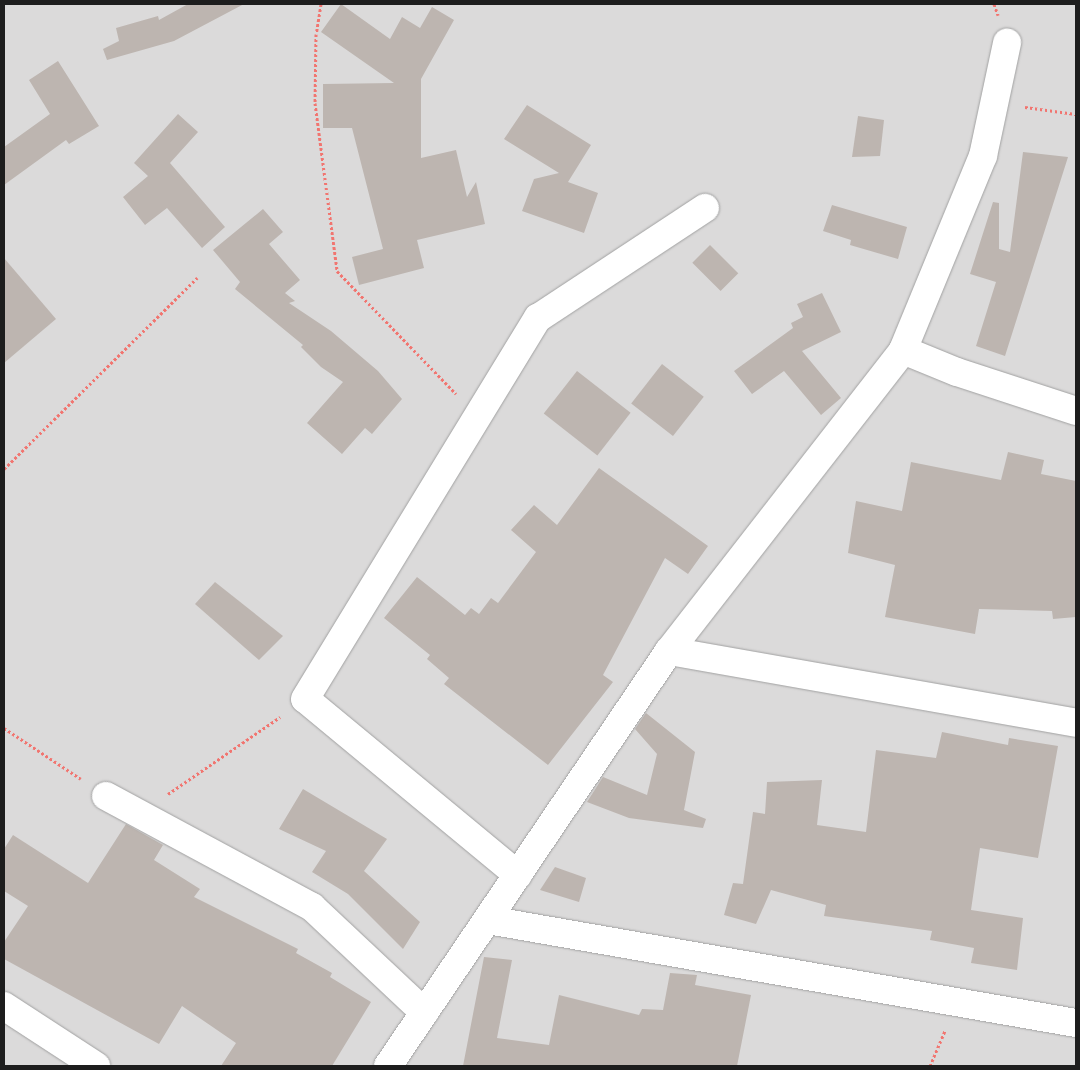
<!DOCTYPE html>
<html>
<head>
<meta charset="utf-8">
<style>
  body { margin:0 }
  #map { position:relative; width:1080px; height:1070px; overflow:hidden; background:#ede9e3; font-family:"Roboto Condensed",sans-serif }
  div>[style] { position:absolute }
  .residential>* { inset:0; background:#dbdada; transform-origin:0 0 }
  .building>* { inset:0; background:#bdb5b0; transform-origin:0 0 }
  .path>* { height:3px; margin-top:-1.5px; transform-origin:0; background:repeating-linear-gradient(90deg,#f17570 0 2.5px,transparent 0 5px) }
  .roads { filter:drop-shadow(0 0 1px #a1a1a1) drop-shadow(0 0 1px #a1a1a1) }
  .minor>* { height:28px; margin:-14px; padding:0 14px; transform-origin:14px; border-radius:14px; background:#fff }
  span { translate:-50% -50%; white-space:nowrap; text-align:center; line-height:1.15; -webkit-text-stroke:4px #fff; paint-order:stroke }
  .frame { position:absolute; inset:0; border:5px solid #1d1d1d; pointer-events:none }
</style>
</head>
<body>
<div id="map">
  <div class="residential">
    <i style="left:4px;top:4px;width:1072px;height:1062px"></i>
  </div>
  <div class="building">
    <i style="clip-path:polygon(188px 4px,244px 4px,174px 41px,107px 60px,103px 49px,119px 41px,116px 28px,158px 16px,159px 20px)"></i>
    <i style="clip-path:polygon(341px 4px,390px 39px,402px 17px,420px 28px,432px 7px,454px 20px,421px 79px,421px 158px,456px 150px,467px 197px,476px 182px,485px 224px,417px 240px,424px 268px,359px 285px,352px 257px,383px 249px,352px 128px,323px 128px,323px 84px,394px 83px,321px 32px)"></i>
    <i style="clip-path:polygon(58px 61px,99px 126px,69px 144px,66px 140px,4px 185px,4px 147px,50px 114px,29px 80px)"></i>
    <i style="clip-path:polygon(527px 105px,591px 145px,568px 182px,598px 193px,584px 233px,522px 211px,534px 179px,559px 173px,504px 139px)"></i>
    <i style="clip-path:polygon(178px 114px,198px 132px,170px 163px,225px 227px,202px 248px,167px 208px,145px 225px,123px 197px,148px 176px,134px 163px)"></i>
    <i style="clip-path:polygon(858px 116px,884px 120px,880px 156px,852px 157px)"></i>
    <i style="clip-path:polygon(1023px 152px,1068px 157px,1005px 356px,976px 346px,996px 282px,970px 274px,993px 202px,999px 203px,999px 249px,1010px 252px)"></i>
    <i style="clip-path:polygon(832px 205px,907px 227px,898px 259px,850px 245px,851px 240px,823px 231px)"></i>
    <i style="clip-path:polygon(263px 209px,283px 232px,269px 244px,300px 280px,285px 293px,295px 301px,289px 303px,331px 331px,378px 371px,402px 399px,372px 434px,365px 428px,342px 454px,307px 423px,343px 382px,321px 367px,301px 347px,303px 345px,235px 289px,240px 282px,213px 250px)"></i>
    <i style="left:710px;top:245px;width:40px;height:25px;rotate:45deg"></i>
    <i style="clip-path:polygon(4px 258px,56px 319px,4px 363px)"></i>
    <i style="clip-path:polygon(822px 293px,841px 332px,802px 351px,841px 398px,821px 415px,784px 371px,752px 394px,734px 371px,793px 328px,791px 323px,803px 317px,797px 304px)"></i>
    <i style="left:662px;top:364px;width:53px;height:50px;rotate:38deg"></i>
    <i style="left:577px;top:371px;width:68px;height:54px;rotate:38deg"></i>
    <i style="clip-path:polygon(1008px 452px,1044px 460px,1041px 474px,1076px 481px,1076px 617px,1053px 619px,1052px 611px,979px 609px,975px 634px,885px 617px,895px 565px,848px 553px,856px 501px,902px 511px,911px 462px,1001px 480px)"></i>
    <i style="clip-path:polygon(599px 468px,708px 546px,688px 574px,665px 558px,603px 675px,613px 682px,548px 765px,444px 684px,449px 678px,427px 659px,430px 655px,384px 618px,417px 577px,465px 615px,471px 608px,479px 614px,491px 598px,498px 603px,536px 552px,511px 530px,534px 505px,557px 525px)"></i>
    <i style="clip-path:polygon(215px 582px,283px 636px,259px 660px,195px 604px)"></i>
    <i style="clip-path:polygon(646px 713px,695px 752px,684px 810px,706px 819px,703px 828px,629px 818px,587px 802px,603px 777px,647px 795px,657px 754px,635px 729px)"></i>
    <i style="clip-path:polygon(942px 732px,1008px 745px,1009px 738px,1058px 746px,1038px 858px,980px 848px,971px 910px,1023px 918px,1017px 970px,971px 963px,974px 948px,930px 940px,932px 931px,824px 916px,826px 905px,771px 890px,756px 924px,724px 915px,733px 883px,743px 884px,753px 812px,765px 814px,767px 782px,822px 780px,817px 825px,866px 832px,876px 750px,936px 758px)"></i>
    <i style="clip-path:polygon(303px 789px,387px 839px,364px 871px,420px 922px,403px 949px,348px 894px,312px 872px,326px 851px,279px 829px)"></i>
    <i style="clip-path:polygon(126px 824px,163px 845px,154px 860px,200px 889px,194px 897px,298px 949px,296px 953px,332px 973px,330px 977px,371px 1002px,332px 1066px,221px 1066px,236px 1043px,182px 1006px,159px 1044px,4px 959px,4px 942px,28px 906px,4px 891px,4px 849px,13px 835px,88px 883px)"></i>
    <i style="clip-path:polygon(555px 867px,586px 878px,579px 902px,540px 890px)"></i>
    <i style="clip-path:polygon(484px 957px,512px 960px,497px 1038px,549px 1045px,559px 995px,639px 1015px,642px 1009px,663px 1010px,670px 973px,697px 975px,695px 985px,751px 995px,737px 1066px,463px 1066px)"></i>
  </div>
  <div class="path">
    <i style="left:321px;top:4px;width:30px;rotate:99deg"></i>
    <i style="left:316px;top:34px;width:69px;rotate:90.8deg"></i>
    <i style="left:315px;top:103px;width:169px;rotate:82.5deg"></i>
    <i style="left:337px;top:271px;width:171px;rotate:45.9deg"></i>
    <i style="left:994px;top:4px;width:12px;rotate:70deg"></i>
    <i style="left:1025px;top:107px;width:51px;rotate:7.8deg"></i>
    <i style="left:4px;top:469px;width:272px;rotate:-44.7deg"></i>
    <i style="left:4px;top:728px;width:92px;rotate:33.5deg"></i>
    <i style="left:168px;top:794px;width:136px;rotate:-34.5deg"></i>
    <i style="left:930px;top:1066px;width:39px;rotate:-67deg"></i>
  </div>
  <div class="roads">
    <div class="minor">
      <i style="left:903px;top:350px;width:58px;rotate:22.2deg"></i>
      <i style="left:957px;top:372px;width:125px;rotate:18.1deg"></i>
      <i style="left:669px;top:651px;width:413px;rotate:10deg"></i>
      <i style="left:106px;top:796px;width:234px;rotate:28.3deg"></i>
      <i style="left:312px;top:907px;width:154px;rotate:43.2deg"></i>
      <i style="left:518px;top:875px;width:276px;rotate:-140.4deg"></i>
      <i style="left:305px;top:699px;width:447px;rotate:-58.6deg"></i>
      <i style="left:538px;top:318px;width:200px;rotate:-33.4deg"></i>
      <i style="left:488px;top:920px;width:597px;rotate:9.94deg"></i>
      <i style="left:4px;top:1006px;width:110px;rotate:33.1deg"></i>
      <i style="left:388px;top:1066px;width:501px;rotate:-55.9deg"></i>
      <i style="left:669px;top:651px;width:381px;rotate:-52.1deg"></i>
      <i style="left:903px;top:350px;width:210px;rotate:-67.6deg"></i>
      <i style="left:983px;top:156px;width:116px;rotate:-78deg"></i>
    </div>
  </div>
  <div class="frame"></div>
</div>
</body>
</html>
